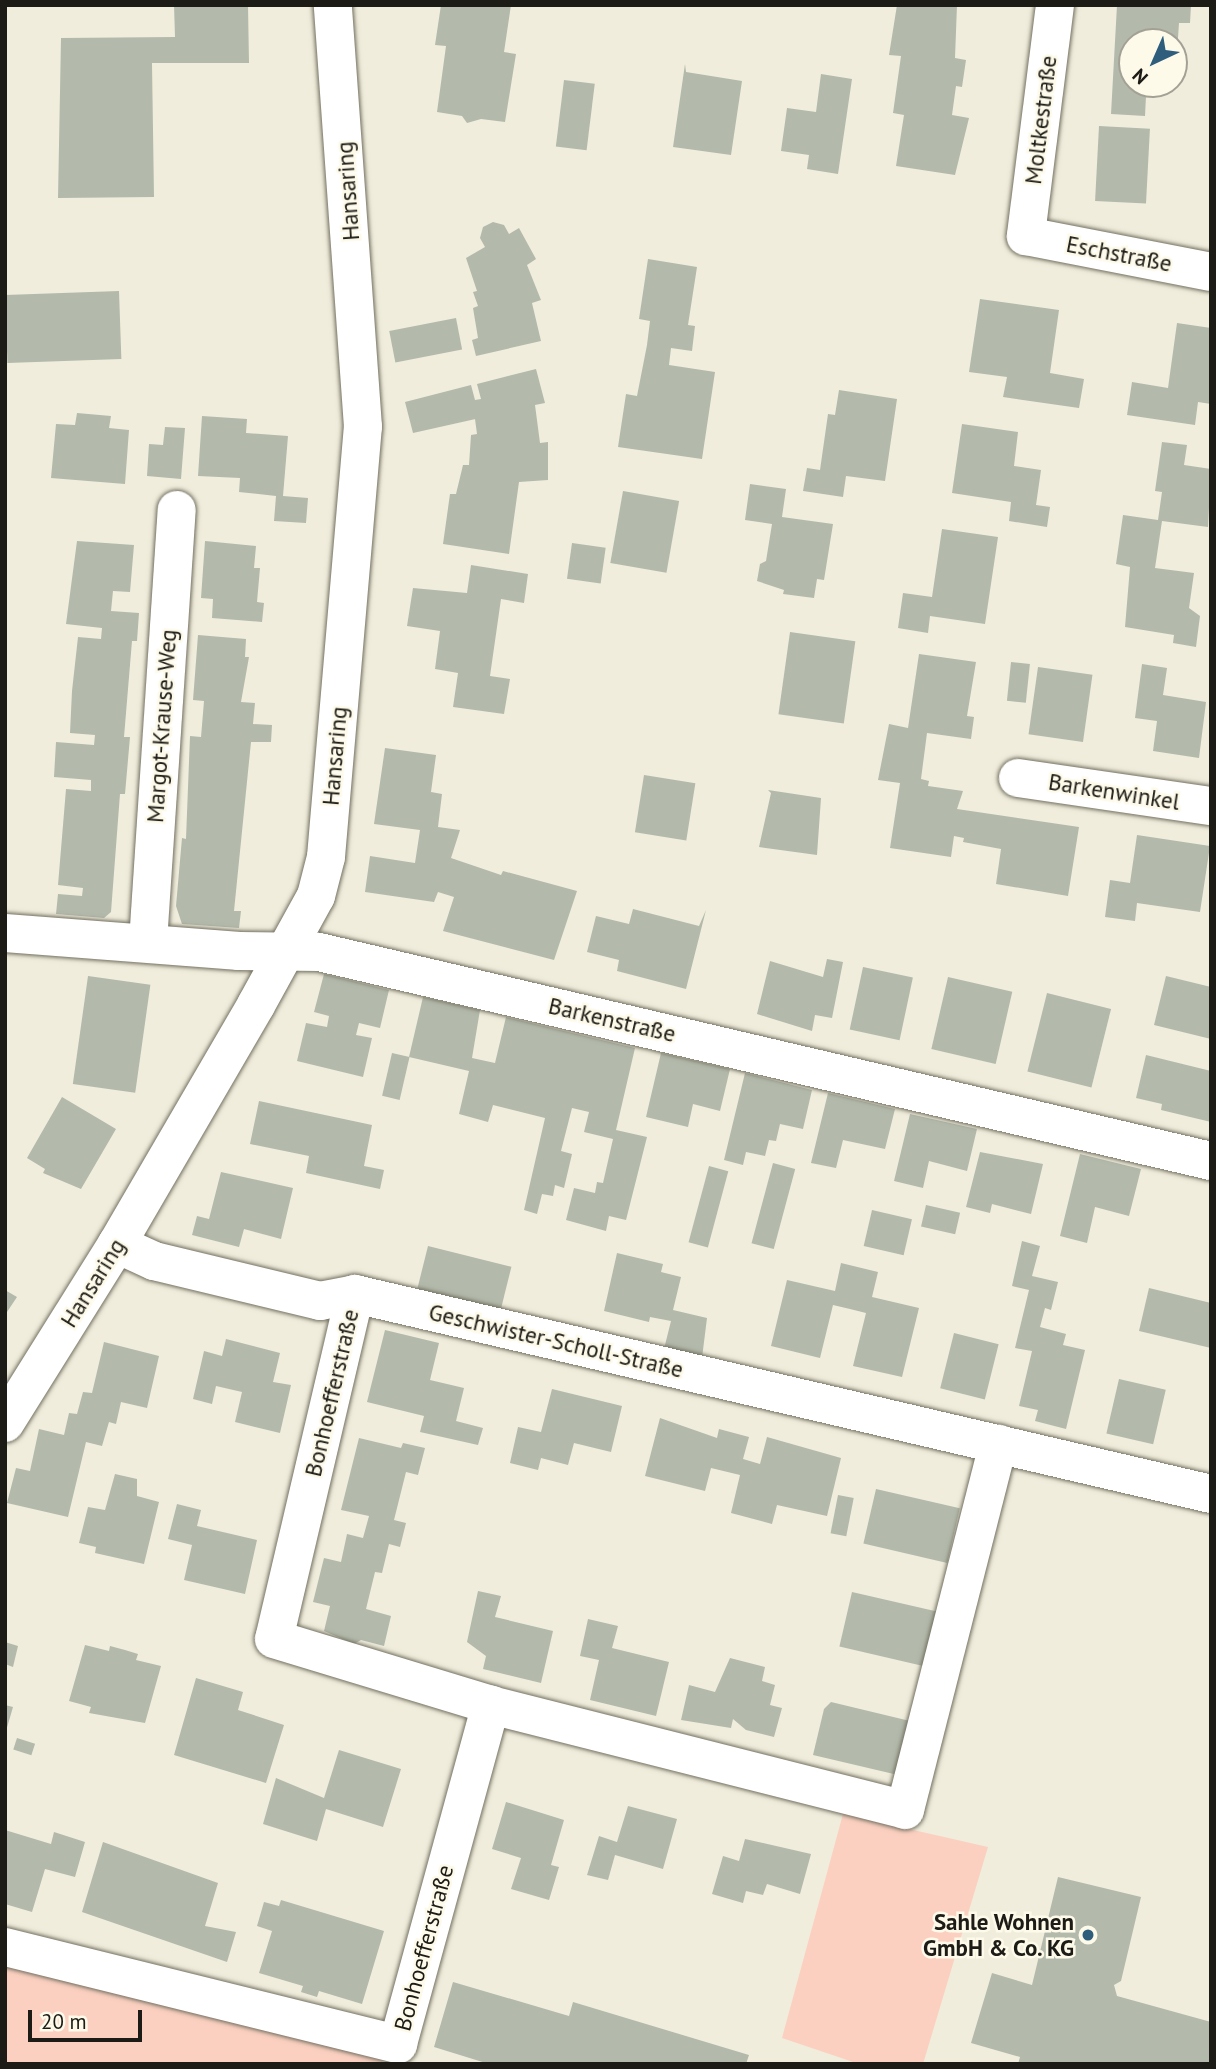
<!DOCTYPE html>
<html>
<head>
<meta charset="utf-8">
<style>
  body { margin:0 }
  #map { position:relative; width:1216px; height:2069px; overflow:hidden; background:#f0eddc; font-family:"PT Sans",sans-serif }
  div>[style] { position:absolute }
  .green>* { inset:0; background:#fbd0c0 }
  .building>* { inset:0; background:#b3baab; transform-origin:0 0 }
  .roads { filter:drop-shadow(0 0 2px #737061) drop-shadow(0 0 2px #737061) }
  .minor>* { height:38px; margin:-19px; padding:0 19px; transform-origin:19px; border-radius:19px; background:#fff }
  .dots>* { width:19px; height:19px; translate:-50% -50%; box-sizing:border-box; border:4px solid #fdfaea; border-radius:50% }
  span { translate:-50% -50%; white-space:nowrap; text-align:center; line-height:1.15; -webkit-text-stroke:5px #fdfaea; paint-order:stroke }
  .street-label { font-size:23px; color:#1c1b15 }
  .poi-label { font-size:23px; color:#1c1b15; font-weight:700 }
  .right { translate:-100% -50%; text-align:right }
  .frame { position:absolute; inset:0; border:7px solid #1c1b15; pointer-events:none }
  .north { position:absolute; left:1118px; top:28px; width:70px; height:70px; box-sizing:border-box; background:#fdfaea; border:2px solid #a3a195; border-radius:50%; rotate:224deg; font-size:19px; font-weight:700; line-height:28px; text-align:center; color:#1c1b15 }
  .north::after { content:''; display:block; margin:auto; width:24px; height:32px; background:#2f5e7d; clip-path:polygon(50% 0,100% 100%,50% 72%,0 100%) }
  .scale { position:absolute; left:28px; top:2010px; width:114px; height:32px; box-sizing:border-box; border:4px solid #1c1b15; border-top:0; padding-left:9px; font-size:21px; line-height:24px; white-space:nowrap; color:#1c1b15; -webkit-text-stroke:5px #fdfaea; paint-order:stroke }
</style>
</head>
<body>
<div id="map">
  <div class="green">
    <i style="clip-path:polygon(843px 1814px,988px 1847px,923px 2064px,859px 2064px,782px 2038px)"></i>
    <i style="clip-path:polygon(5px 1947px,352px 2034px,385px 2064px,5px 2064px)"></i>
  </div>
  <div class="building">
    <i style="clip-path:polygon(174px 5px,248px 5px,249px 63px,152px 63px,154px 197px,58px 198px,61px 38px,175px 37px)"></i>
    <i style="clip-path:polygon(441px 5px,511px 5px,504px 52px,516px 54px,505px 122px,481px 119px,467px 123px,462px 116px,437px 112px,446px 46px,435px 45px)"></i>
    <i style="clip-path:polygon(897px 5px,957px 5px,955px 58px,966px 60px,962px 87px,956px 86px,952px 115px,969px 118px,955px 175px,896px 166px,904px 115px,893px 113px,901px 56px,889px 55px)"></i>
    <i style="clip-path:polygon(1117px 5px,1191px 5px,1190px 23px,1179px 23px,1176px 68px,1174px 42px,1132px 42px,1132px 84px,1161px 84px,1160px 96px,1146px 96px,1145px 116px,1111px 114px)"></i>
    <i style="clip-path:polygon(685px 64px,686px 72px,742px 81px,731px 155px,673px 147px)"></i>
    <i style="clip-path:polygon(821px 74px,852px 79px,838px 174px,807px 169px,809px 155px,781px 151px,787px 108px,816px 112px)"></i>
    <i style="left:564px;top:80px;width:31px;height:67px;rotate:7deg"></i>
    <i style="left:1099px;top:126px;width:51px;height:75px;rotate:3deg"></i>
    <i style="clip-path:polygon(493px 222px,504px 225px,509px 234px,519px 228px,536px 259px,527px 265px,541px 300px,532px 303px,541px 341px,476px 356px,472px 340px,478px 338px,473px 308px,478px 306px,473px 292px,477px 291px,466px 258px,485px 247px,480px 238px,483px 227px)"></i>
    <i style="clip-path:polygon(648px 259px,697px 267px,688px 325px,695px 326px,692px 351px,671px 348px,669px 365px,715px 372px,702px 459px,618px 447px,626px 394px,637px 396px,647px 345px,650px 321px,639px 319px)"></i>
    <i style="left:119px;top:291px;width:68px;height:114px;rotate:88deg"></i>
    <i style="clip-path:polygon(980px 299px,1059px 310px,1050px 373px,1084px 379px,1079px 408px,1003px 397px,1007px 377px,969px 372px)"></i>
    <i style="left:456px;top:318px;width:32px;height:68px;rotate:79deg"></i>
    <i style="clip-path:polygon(1177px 323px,1211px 328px,1211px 404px,1198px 402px,1195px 425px,1127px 415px,1132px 382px,1168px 388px)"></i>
    <i style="clip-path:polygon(536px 369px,545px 403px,535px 405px,540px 443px,548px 442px,548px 480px,519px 482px,509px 554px,443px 544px,450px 494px,456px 494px,463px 465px,469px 465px,471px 435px,477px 434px,475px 419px,480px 418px,413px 433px,405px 402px,471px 385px,475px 400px,481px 399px,477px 384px)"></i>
    <i style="clip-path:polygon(839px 390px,897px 399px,885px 481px,846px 476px,843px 497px,803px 491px,807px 468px,820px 470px,828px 414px,835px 415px)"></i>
    <i style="clip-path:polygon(77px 413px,111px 416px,109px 428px,129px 430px,125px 484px,51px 478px,56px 424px,75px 425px)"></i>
    <i style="clip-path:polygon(202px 416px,247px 419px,246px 433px,288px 436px,283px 496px,308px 498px,306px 523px,274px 521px,276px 496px,239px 492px,240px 478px,198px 476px)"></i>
    <i style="clip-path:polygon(962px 424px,1018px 432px,1014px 466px,1041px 470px,1036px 505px,1050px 507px,1047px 527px,1009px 521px,1011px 502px,952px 493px)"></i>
    <i style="clip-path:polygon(165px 427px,185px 428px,181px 479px,147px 476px,149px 444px,163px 445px)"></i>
    <i style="clip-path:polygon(1162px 442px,1187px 445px,1184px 465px,1211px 469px,1208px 527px,1162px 521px,1155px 568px,1194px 573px,1189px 608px,1200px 616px,1196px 647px,1173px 643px,1174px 635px,1125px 627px,1130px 567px,1116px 564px,1123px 515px,1158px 520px,1162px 492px,1155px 491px)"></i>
    <i style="clip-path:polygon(750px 484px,786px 489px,782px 517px,833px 524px,824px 580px,817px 579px,814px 598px,783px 594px,784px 590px,757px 581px,760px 564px,766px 561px,772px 524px,745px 520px)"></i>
    <i style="left:623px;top:491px;width:57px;height:73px;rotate:10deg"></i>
    <i style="clip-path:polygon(942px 529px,998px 537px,985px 624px,930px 616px,928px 633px,898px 628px,903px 593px,932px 597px)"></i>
    <i style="clip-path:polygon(77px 541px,134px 545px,130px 592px,113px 591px,111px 611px,139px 613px,137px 641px,132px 641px,124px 737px,130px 737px,125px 794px,120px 794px,111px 912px,104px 918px,56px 914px,58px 894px,82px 896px,83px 888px,58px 885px,66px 789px,91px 791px,91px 780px,54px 777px,56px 742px,94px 745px,95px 735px,70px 733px,72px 691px,78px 637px,101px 639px,102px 628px,66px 624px)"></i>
    <i style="clip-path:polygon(205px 541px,256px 546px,254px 568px,260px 568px,257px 602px,264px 603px,262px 622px,212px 618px,213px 599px,201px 598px)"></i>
    <i style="left:572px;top:543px;width:34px;height:36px;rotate:8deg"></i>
    <i style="clip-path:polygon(471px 565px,528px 574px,524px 603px,501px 599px,490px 676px,510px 679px,504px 714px,453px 707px,458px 673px,435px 669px,440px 631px,407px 626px,413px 588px,467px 593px)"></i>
    <i style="left:790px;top:632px;width:66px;height:83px;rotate:8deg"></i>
    <i style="clip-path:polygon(198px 635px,246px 639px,245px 657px,249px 657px,241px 702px,255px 703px,253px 724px,272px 725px,271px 742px,251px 742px,234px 911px,241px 911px,239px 928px,182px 924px,176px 906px,182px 838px,186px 839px,190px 736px,201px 737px,204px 701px,193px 700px)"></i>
    <i style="clip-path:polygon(919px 654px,976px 662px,967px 716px,974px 717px,971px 739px,927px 733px,921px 779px,929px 781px,928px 786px,963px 791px,957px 809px,1079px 827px,1068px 896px,996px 884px,1001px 849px,963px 842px,964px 838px,954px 836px,951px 857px,890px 848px,900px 783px,878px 780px,889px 724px,908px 728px)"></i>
    <i style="left:1011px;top:662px;width:19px;height:39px;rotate:6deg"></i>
    <i style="clip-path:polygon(1142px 664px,1167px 668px,1163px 695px,1206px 702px,1199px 758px,1153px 751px,1157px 721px,1135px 718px)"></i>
    <i style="left:1038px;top:667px;width:55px;height:68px;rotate:8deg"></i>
    <i style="clip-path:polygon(385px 748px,436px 755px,431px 792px,442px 794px,438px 827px,460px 830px,451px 858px,501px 875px,503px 871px,577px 891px,554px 960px,443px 931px,454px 897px,438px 892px,434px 902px,365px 892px,370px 856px,415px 863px,420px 830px,374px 824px)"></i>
    <i style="left:644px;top:775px;width:52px;height:58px;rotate:9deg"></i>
    <i style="clip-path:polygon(768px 790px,821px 798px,817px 855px,759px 847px,771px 793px)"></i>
    <i style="clip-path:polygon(1137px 835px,1210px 846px,1200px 912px,1137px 903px,1135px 921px,1105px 917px,1110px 880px,1130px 883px)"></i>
    <i style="clip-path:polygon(633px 909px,699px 926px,706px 910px,686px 989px,617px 971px,619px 960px,587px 952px,596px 916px,629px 924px)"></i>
    <i style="clip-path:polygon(827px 959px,843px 962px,832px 1018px,815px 1015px,812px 1031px,757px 1014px,770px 961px,823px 977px)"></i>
    <i style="left:863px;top:967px;width:51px;height:64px;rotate:12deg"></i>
    <i style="clip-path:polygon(324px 974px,389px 990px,380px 1028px,359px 1023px,356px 1035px,372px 1038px,363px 1077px,297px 1061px,306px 1023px,327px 1027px,329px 1016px,314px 1012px)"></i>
    <i style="left:88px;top:976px;width:63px;height:109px;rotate:8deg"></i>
    <i style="clip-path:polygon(1166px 976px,1211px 987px,1211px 1039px,1154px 1025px)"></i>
    <i style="left:948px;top:977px;width:66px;height:74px;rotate:13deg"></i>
    <i style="left:1047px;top:993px;width:66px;height:81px;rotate:14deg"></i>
    <i style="clip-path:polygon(423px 997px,480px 1010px,472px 1058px,495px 1063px,506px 1017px,635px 1048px,616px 1130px,647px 1137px,626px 1220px,609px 1216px,606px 1231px,566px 1220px,574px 1188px,595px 1193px,597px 1182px,603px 1183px,613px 1139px,584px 1132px,589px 1112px,572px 1108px,561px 1151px,572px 1154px,564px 1188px,555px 1185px,553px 1196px,542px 1194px,537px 1214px,524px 1210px,545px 1118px,493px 1105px,488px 1122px,459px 1114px,469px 1071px,409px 1057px)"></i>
    <i style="left:392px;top:1053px;width:18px;height:44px;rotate:13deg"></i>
    <i style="clip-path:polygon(661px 1053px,730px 1069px,720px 1111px,693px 1104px,688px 1127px,646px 1117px)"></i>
    <i style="clip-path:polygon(1146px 1055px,1211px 1071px,1211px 1122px,1161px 1110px,1162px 1104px,1136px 1098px)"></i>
    <i style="clip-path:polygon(745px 1073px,812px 1090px,803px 1129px,780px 1124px,776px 1141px,769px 1140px,765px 1156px,746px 1152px,743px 1165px,724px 1160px)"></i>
    <i style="clip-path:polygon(828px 1093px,895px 1109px,885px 1149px,843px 1140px,836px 1168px,811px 1163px)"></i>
    <i style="clip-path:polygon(62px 1097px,116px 1129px,81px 1189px,43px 1173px,45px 1169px,27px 1158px)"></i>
    <i style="clip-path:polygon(259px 1101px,372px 1125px,364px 1166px,384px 1170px,380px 1189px,306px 1173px,309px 1156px,250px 1144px)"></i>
    <i style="clip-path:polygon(910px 1114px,977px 1129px,967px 1171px,929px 1161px,923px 1188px,894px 1181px)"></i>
    <i style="clip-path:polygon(980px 1152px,1043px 1164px,1031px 1214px,992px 1204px,990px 1213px,966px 1207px)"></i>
    <i style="clip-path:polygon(1080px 1154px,1141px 1169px,1129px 1216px,1095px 1207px,1087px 1243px,1060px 1236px)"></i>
    <i style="left:773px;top:1163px;width:23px;height:83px;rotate:15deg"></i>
    <i style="left:709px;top:1166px;width:20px;height:79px;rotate:15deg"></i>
    <i style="clip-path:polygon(221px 1172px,293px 1188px,281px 1239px,244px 1229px,239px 1247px,192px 1235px,197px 1216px,209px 1219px)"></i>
    <i style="left:926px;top:1205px;width:35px;height:22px;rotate:13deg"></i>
    <i style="left:872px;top:1210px;width:41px;height:37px;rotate:13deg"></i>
    <i style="clip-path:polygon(1022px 1241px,1040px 1246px,1032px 1276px,1058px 1282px,1051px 1310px,1045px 1308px,1040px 1327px,1066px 1334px,1063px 1345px,1085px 1350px,1066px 1429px,1035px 1421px,1038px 1410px,1019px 1406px,1032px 1351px,1015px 1348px,1029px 1290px,1012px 1286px)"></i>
    <i style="left:428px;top:1246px;width:86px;height:44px;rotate:14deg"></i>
    <i style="clip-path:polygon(617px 1253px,663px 1264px,661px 1272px,681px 1277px,673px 1310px,707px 1318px,702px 1358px,664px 1349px,671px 1321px,650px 1317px,649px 1322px,604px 1311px)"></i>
    <i style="clip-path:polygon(841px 1263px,878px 1272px,872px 1297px,919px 1308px,902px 1377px,853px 1366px,866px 1313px,850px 1309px,833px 1305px,820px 1358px,771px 1346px,787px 1280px,835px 1291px)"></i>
    <i style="clip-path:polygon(1149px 1288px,1211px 1303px,1211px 1348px,1139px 1331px)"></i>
    <i style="clip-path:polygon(5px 1290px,17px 1297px,5px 1315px)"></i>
    <i style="clip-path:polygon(385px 1330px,439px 1343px,430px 1380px,464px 1388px,456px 1421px,483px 1428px,478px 1445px,420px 1432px,424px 1416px,367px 1402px)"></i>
    <i style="left:954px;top:1333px;width:46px;height:57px;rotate:14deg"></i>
    <i style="clip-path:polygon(226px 1339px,280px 1353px,273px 1382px,291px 1385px,280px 1433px,235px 1422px,242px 1392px,216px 1386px,212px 1404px,193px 1399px,204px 1351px,222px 1356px)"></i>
    <i style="clip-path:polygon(104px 1342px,159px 1356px,147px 1408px,121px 1402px,116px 1424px,109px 1422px,102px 1446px,86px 1442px,68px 1517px,7px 1503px,16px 1468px,30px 1471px,39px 1429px,64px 1435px,69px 1413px,77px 1414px,83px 1392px,92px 1393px)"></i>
    <i style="left:1119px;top:1379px;width:48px;height:56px;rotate:13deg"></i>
    <i style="clip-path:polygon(552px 1389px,622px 1406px,611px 1452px,574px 1443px,568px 1465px,541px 1458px,538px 1470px,510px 1463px,518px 1427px,541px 1432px)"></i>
    <i style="clip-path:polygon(660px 1418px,717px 1438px,719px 1429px,749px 1437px,743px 1459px,760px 1464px,767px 1437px,841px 1458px,827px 1516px,777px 1505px,772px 1524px,731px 1513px,740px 1475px,711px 1468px,705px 1491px,645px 1476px)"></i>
    <i style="clip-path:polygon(359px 1438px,401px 1448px,403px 1443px,425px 1448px,418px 1475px,406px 1472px,394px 1520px,406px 1523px,400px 1547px,389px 1544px,382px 1573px,375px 1572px,366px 1609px,391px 1616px,384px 1646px,361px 1640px,354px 1644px,324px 1631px,330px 1606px,313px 1602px,324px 1558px,341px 1562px,347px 1534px,363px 1538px,369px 1516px,341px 1510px)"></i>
    <i style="clip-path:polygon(115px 1474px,137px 1479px,137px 1496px,159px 1502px,144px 1564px,95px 1553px,96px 1547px,79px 1543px,88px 1507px,105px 1510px)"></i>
    <i style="left:876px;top:1489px;width:86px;height:56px;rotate:13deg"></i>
    <i style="left:838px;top:1495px;width:16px;height:39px;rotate:11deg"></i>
    <i style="clip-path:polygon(177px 1504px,201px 1510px,197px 1526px,257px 1540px,245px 1594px,184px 1580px,192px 1545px,168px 1539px)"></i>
    <i style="clip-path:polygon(478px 1591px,501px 1596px,495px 1617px,553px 1631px,541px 1683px,483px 1669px,486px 1656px,467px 1642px)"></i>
    <i style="left:852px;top:1592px;width:86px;height:56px;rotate:13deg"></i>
    <i style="clip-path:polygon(588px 1619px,618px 1626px,612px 1648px,669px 1662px,656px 1716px,590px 1700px,599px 1660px,580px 1656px)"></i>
    <i style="clip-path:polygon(5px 1642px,18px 1646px,13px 1667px,5px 1664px)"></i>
    <i style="clip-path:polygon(85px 1645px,109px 1651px,110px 1646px,125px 1650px,138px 1654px,136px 1660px,161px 1666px,145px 1723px,89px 1713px,91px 1707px,69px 1701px)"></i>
    <i style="clip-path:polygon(730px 1658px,765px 1667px,762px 1681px,775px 1685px,770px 1705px,782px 1708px,774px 1737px,746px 1730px,733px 1719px,731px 1728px,681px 1720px,689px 1685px,715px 1692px)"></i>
    <i style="clip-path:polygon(196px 1678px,243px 1692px,238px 1710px,284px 1725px,266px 1783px,174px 1755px)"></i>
    <i style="clip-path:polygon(831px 1702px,910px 1721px,898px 1775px,813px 1755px,824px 1709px)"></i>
    <i style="clip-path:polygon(5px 1705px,13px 1707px,6px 1731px,5px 1731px)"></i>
    <i style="left:17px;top:1738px;width:19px;height:12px;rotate:18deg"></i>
    <i style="clip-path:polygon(339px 1750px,401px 1769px,383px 1827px,326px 1809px,317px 1841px,263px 1824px,276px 1778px,324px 1798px)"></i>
    <i style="clip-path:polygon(506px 1802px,564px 1820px,551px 1865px,559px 1867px,549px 1900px,511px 1889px,521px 1858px,492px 1849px)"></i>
    <i style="clip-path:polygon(628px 1806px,677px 1819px,663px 1869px,615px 1855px,608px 1880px,587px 1875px,599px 1836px,617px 1842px)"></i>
    <i style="clip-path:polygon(5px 1830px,51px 1844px,54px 1832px,85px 1842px,75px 1877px,45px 1869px,32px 1912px,5px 1904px)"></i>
    <i style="clip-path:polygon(745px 1839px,811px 1854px,800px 1894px,767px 1884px,763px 1895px,746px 1891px,743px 1903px,712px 1894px,723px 1856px,739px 1861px)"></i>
    <i style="clip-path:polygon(103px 1842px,218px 1883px,205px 1926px,236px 1932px,227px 1962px,82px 1912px)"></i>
    <i style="clip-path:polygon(1058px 1877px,1141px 1897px,1121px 1981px,1114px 1985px,1117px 1996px,1211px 2022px,1211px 2064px,1018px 2064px,1020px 2057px,971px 2043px,992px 1973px,1032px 1985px)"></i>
    <i style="clip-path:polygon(281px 1900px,384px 1931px,362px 2004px,319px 1991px,317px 1997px,301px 1992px,303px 1986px,259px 1973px,272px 1931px,257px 1926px,264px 1902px,279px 1906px)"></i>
    <i style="clip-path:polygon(453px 1982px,569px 2016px,573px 2002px,749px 2055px,746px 2064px,489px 2064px,434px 2047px)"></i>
  </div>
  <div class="roads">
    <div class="minor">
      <i style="left:1055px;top:5px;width:233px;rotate:97.2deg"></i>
      <i style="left:1026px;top:236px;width:188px;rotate:11deg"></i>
      <i style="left:1018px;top:778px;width:195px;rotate:8.3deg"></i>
      <i style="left:5px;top:933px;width:235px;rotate:4.4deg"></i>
      <i style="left:239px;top:951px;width:80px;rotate:0.7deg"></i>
      <i style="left:319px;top:952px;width:916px;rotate:13.19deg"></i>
      <i style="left:148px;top:942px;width:433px;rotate:-86.2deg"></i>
      <i style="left:117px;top:1244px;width:41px;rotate:24.7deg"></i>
      <i style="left:154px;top:1261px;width:171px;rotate:13.5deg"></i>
      <i style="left:320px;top:1301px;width:36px;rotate:-11deg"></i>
      <i style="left:355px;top:1294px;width:879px;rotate:13.15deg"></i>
      <i style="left:355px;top:1294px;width:354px;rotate:103.2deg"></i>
      <i style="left:274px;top:1639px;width:227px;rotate:16.9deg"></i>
      <i style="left:5px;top:1423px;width:211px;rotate:-58deg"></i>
      <i style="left:117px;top:1244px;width:276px;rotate:-59.8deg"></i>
      <i style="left:256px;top:1005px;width:124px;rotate:-61.2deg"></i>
      <i style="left:316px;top:896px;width:40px;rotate:-75.6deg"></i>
      <i style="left:326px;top:857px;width:432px;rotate:-85.1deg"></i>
      <i style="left:363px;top:427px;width:423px;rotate:-94.1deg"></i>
      <i style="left:5px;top:1947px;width:405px;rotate:13.9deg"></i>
      <i style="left:398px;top:2044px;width:352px;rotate:-74.7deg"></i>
      <i style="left:491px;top:1705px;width:427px;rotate:14.2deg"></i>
      <i style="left:905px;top:1810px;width:378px;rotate:-75.7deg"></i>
    </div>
  </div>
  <div class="dots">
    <i style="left:1088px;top:1935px;background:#2f5e7d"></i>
  </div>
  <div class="street-label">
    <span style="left:1041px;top:120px;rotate:-83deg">Moltkestraße</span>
    <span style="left:348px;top:191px;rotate:-94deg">Hansaring</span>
    <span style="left:1119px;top:254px;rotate:11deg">Eschstraße</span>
    <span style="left:162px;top:726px;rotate:-86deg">Margot-Krause-Weg</span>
    <span style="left:335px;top:756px;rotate:-85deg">Hansaring</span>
    <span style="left:1114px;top:792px;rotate:9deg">Barkenwinkel</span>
    <span style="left:612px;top:1020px;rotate:13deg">Barkenstraße</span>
    <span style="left:93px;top:1283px;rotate:-58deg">Hansaring</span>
    <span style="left:556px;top:1341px;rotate:13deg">Geschwister-Scholl-Straße</span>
    <span style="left:332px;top:1393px;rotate:-77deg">Bonhoefferstraße</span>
    <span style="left:424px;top:1948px;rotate:-75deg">Bonhoefferstraße</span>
  </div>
  <div class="poi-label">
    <span class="right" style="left:1074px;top:1935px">Sahle Wohnen<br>GmbH &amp; Co. KG</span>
  </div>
  <div class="frame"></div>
  <div class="north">N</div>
  <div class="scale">20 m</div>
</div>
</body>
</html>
